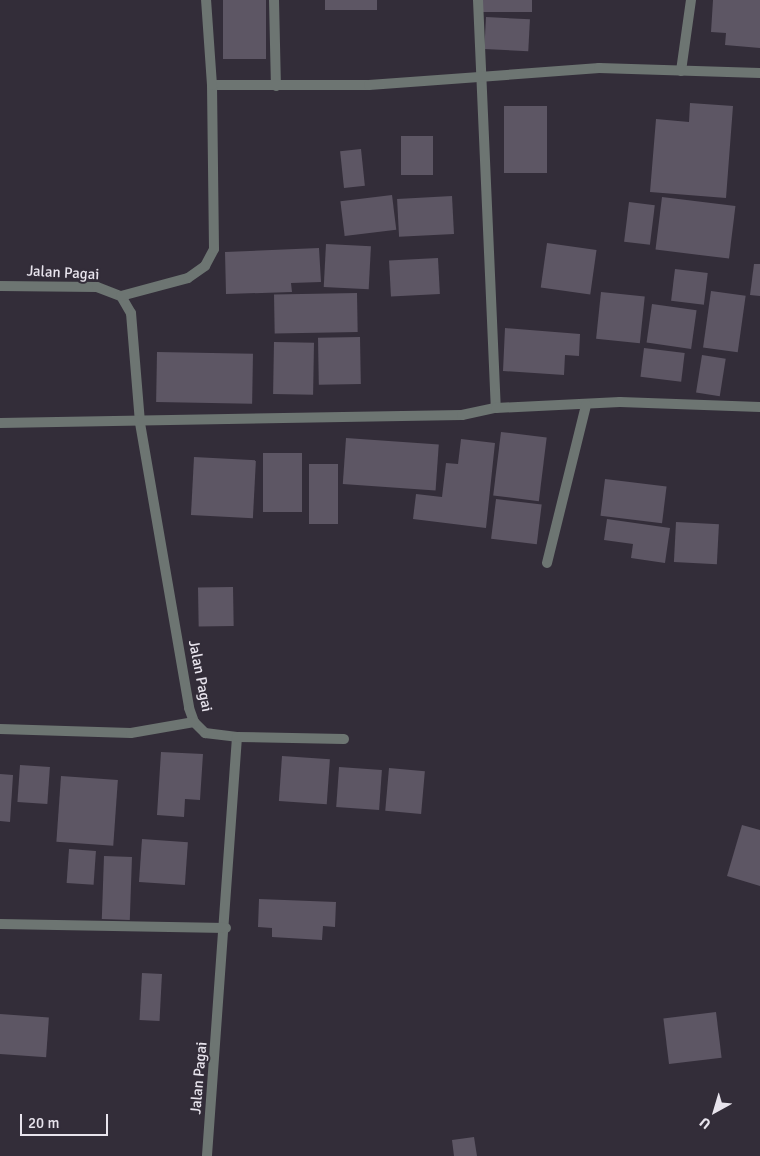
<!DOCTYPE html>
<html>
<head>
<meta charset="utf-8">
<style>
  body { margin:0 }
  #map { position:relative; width:760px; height:1156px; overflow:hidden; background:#332d39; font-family:Signika,sans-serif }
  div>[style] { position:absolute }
  .building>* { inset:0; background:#5d5664; transform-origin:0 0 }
  .street>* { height:10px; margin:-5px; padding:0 5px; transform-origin:5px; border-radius:5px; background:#6d7572 }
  span { translate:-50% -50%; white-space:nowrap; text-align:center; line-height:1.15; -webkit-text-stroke:4px #332d39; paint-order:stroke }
  .street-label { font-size:15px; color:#e8e4ed }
  .north { position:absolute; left:690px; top:1086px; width:50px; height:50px; -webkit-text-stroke:4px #332d39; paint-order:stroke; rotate:219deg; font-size:14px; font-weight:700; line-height:20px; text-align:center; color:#e8e4ed }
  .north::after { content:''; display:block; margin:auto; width:18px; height:22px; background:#e8e4ed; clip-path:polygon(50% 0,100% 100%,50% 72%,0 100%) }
  .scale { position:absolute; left:20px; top:1114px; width:88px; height:22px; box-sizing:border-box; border:2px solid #e8e4ed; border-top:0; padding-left:6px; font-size:15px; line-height:18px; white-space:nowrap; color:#e8e4ed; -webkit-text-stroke:4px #332d39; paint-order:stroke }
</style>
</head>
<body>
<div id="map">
  <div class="building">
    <i style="left:223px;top:0;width:43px;height:59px"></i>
    <i style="left:325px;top:0;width:52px;height:10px"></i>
    <i style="left:482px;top:0;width:50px;height:12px"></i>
    <i style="clip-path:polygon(713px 0,760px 0,760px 48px,725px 45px,726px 33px,711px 32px)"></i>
    <i style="left:486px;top:17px;width:44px;height:32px;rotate:3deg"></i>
    <i style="clip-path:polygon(690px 103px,733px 106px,726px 198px,650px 192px,656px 119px,689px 122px)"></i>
    <i style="left:504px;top:106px;width:43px;height:67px"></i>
    <i style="left:401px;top:136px;width:32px;height:39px"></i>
    <i style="left:361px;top:149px;width:37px;height:21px;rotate:84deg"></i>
    <i style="left:392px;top:195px;width:35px;height:52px;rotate:83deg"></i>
    <i style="left:452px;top:196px;width:38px;height:55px;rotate:87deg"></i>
    <i style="left:662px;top:197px;width:74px;height:53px;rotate:7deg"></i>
    <i style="left:629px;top:202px;width:26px;height:40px;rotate:7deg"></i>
    <i style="left:547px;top:243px;width:50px;height:45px;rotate:8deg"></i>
    <i style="left:326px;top:244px;width:45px;height:43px;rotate:3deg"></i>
    <i style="clip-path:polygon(319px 248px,321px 282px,291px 283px,292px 292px,226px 294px,225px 252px)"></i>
    <i style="left:438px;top:258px;width:36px;height:49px;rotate:87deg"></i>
    <i style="clip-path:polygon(754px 264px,760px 264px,760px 296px,750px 295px)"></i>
    <i style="left:675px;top:269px;width:33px;height:32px;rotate:7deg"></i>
    <i style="left:711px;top:291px;width:35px;height:57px;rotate:8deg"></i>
    <i style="left:601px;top:292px;width:44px;height:47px;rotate:6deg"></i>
    <i style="left:357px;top:293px;width:39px;height:83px;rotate:89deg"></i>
    <i style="left:652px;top:304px;width:45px;height:39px;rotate:8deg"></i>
    <i style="clip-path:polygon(505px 328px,580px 334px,579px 356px,565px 355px,564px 375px,503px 371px)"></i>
    <i style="left:360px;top:337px;width:47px;height:42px;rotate:89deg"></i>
    <i style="left:274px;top:342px;width:40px;height:52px;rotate:1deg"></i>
    <i style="left:644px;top:348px;width:41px;height:29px;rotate:7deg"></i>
    <i style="left:157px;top:352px;width:96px;height:50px;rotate:1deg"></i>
    <i style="left:702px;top:355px;width:24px;height:38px;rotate:9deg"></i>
    <i style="left:501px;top:432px;width:46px;height:64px;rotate:7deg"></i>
    <i style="left:346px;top:438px;width:93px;height:46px;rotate:4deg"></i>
    <i style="clip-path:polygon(461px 439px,495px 443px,486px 528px,413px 519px,416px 494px,442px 497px,446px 463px,458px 464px)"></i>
    <i style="left:263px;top:453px;width:39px;height:59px"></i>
    <i style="left:194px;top:457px;width:62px;height:58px;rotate:3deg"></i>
    <i style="left:309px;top:464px;width:29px;height:60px"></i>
    <i style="left:605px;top:479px;width:62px;height:37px;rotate:7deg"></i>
    <i style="left:496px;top:499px;width:46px;height:40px;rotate:7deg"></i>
    <i style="clip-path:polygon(607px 519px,670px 528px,665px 563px,631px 558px,633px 544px,604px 540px)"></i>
    <i style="left:676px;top:522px;width:43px;height:40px;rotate:3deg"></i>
    <i style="left:233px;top:587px;width:39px;height:35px;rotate:89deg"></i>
    <i style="clip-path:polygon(161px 752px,203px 754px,200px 800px,185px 799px,184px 817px,157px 815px)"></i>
    <i style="left:282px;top:756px;width:48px;height:45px;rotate:4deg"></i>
    <i style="left:20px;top:765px;width:30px;height:37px;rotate:4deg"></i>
    <i style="left:339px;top:767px;width:43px;height:40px;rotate:4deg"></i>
    <i style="left:389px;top:768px;width:36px;height:43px;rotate:5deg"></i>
    <i style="clip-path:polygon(0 774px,13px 775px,10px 822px,0 821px)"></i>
    <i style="left:61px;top:776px;width:57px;height:66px;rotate:4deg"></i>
    <i style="clip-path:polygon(742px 825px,760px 830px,760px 886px,727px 876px)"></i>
    <i style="left:142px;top:839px;width:46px;height:43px;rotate:4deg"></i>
    <i style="left:69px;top:849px;width:27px;height:34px;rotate:4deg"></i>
    <i style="left:104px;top:856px;width:28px;height:63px;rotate:2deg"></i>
    <i style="clip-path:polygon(259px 899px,336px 902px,335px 927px,323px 926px,322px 940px,272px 937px,272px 928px,258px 927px)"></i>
    <i style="left:142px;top:973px;width:20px;height:47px;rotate:3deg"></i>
    <i style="left:716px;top:1012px;width:46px;height:53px;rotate:83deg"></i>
    <i style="left:0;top:1014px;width:49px;height:40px;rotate:4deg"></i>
    <i style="clip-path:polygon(474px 1137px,477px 1156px,454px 1156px,452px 1140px)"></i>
  </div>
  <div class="street">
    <i style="left:274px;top:0;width:86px;rotate:88.7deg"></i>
    <i style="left:478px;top:0;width:408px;rotate:87.5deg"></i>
    <i style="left:681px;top:71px;width:72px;rotate:-82deg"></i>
    <i style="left:212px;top:85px;width:157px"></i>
    <i style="left:369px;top:85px;width:231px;rotate:-4.2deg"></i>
    <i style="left:599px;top:68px;width:161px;rotate:1.8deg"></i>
    <i style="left:0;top:286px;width:97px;rotate:0.6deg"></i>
    <i style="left:97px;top:287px;width:26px;rotate:21deg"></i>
    <i style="left:121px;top:296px;width:20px;rotate:60deg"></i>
    <i style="left:131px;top:313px;width:110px;rotate:85.3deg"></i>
    <i style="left:140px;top:423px;width:289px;rotate:80.2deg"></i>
    <i style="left:189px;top:708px;width:15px;rotate:70deg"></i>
    <i style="left:194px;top:722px;width:16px;rotate:45deg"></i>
    <i style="left:205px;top:733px;width:32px;rotate:7deg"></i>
    <i style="left:237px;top:737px;width:420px;rotate:94.1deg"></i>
    <i style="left:121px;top:296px;width:69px;rotate:-15deg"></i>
    <i style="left:188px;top:278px;width:21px;rotate:-35deg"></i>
    <i style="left:205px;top:266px;width:19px;rotate:-62deg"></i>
    <i style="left:214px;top:249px;width:164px;rotate:-90.7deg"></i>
    <i style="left:212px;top:85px;width:85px;rotate:-94deg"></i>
    <i style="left:0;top:423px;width:462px;rotate:-1deg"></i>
    <i style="left:462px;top:415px;width:35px;rotate:-12deg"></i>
    <i style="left:496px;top:408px;width:124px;rotate:-2.8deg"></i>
    <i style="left:620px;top:402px;width:140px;rotate:2deg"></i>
    <i style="left:547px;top:563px;width:163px;rotate:-76.1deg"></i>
    <i style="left:0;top:729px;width:131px;rotate:1.7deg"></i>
    <i style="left:131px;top:733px;width:64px;rotate:-9.9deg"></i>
    <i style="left:237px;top:737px;width:107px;rotate:1.1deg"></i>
    <i style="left:0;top:924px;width:226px;rotate:1deg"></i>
  </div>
  <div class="street-label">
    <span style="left:63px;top:273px;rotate:3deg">Jalan Pagai</span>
    <span style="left:200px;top:676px;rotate:79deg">Jalan Pagai</span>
    <span style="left:199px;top:1078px;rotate:-85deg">Jalan Pagai</span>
  </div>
  <div class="north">U</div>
  <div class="scale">20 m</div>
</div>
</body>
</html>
